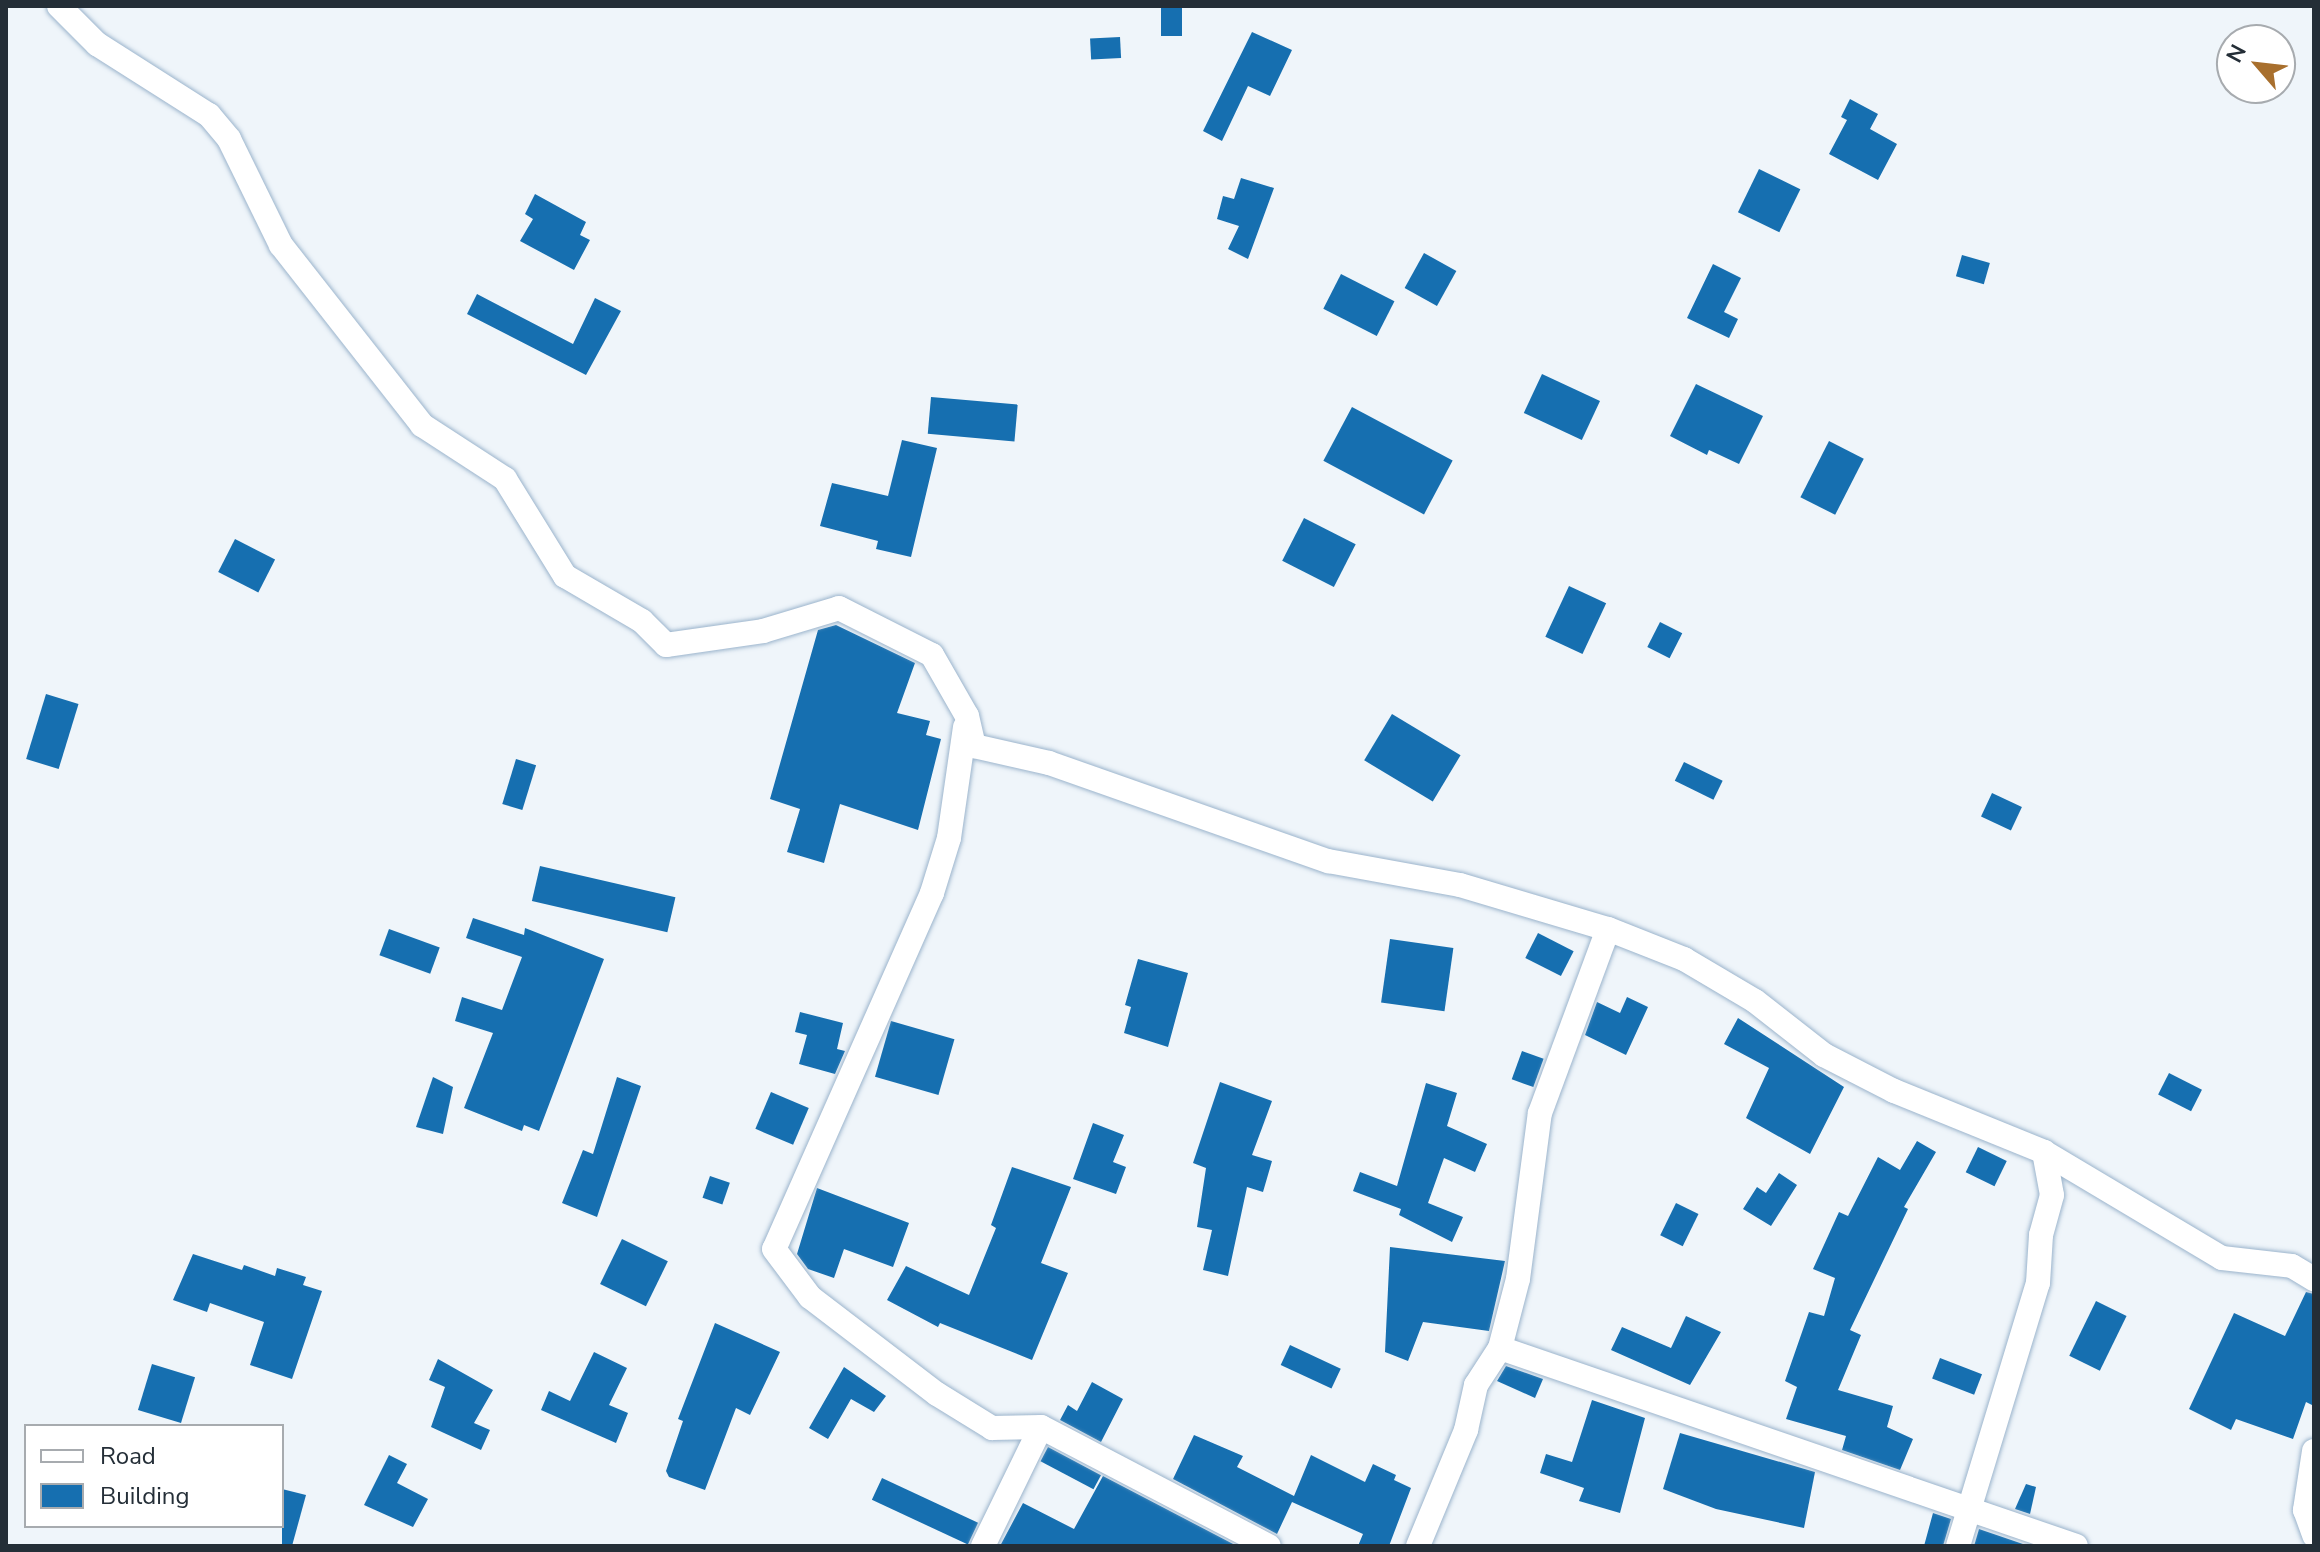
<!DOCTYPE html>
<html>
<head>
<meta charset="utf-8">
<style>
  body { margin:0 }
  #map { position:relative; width:2320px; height:1552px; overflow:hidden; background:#eff5fa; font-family:"Nunito Sans",sans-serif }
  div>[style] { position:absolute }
  .building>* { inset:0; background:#166fb0; transform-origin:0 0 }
  .roads { filter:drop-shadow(0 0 2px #9bb4cc) drop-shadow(0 0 2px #9bb4cc) }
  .minor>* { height:24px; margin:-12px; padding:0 12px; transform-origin:12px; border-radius:12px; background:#fff }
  span { translate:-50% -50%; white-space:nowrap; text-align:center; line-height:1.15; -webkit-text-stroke:8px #fff; paint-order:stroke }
  .frame { position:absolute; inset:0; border:8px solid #242e37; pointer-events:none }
  .legend { position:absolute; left:24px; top:1424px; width:260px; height:104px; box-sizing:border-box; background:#fff; border:2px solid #a7abaf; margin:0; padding:10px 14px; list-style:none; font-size:24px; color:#242e37 }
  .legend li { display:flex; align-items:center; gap:16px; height:40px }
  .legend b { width:40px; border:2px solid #a7abaf }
  .north { position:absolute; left:2216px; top:24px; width:80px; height:80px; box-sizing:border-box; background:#fff; border:2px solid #a7abaf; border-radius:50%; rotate:298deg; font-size:22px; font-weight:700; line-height:32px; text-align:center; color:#242e37 }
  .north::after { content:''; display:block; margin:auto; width:28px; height:36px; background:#a86f2d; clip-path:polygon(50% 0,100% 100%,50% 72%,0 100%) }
</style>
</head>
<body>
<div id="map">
  <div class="building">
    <i style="left:1161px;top:6px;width:21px;height:30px"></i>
    <i style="clip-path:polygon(1252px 32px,1292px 50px,1270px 96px,1248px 86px,1222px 141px,1203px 131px)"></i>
    <i style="left:1120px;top:37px;width:21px;height:30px;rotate:87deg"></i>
    <i style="clip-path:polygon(1850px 99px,1878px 114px,1870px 129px,1897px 144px,1878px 180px,1829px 154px,1847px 120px,1841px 117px)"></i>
    <i style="left:1759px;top:169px;width:46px;height:48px;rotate:26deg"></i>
    <i style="clip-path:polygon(1241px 178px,1274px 188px,1248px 259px,1228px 249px,1239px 226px,1217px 219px,1223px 196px,1234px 199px)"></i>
    <i style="clip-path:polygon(535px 194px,586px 222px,580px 235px,590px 240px,574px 270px,520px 241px,533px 219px,525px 214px)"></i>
    <i style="left:1424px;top:253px;width:37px;height:40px;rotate:29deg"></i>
    <i style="left:1962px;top:255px;width:29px;height:22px;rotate:16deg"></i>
    <i style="clip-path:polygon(1713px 264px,1741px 278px,1724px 312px,1738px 319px,1729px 338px,1687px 318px)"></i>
    <i style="left:1341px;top:274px;width:60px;height:39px;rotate:27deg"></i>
    <i style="clip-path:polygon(477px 294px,573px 344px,595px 298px,621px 311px,586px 375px,467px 314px)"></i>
    <i style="left:1542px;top:374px;width:64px;height:43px;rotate:25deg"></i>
    <i style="clip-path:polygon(1696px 384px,1763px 416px,1739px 464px,1709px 450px,1707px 455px,1670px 436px)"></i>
    <i style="left:931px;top:397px;width:87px;height:37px;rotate:5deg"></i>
    <i style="left:1352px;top:407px;width:114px;height:61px;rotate:28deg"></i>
    <i style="clip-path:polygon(902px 440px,937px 448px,911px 557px,876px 549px,878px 541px,820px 526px,832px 483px,888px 496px)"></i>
    <i style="left:1829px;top:441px;width:39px;height:63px;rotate:27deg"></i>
    <i style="left:1304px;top:518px;width:58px;height:48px;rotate:27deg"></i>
    <i style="left:235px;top:539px;width:45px;height:37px;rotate:27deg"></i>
    <i style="left:1569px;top:586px;width:41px;height:56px;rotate:25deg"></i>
    <i style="left:1660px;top:622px;width:25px;height:28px;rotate:27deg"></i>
    <i style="clip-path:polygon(836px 625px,915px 663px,897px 713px,930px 721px,926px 735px,941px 739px,918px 830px,840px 804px,824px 863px,787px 852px,800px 809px,770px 799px,818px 630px)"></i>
    <i style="left:46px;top:694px;width:34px;height:68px;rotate:17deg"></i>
    <i style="left:1392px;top:714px;width:80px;height:54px;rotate:31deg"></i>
    <i style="left:516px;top:759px;width:21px;height:47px;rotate:17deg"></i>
    <i style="left:1684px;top:762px;width:43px;height:21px;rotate:26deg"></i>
    <i style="left:1992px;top:793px;width:33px;height:26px;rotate:25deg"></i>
    <i style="left:540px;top:866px;width:139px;height:36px;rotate:13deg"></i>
    <i style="clip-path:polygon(473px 918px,524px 935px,525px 928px,604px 959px,539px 1131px,524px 1125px,522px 1131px,464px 1108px,493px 1033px,455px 1021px,462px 997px,502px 1010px,522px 957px,466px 938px)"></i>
    <i style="left:389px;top:929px;width:54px;height:28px;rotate:20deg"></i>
    <i style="left:1538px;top:933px;width:40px;height:28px;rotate:27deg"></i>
    <i style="left:1390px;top:939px;width:64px;height:64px;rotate:8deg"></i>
    <i style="clip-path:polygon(1138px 959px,1188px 973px,1168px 1047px,1124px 1033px,1131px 1007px,1125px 1005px)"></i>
    <i style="clip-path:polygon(1627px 997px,1648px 1007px,1626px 1055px,1585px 1035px,1597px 1002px,1620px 1013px)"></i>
    <i style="clip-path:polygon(800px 1012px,843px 1023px,837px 1049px,845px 1051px,835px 1074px,799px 1064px,807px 1035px,795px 1032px)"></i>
    <i style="clip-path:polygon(1738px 1018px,1844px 1087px,1810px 1154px,1746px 1118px,1769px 1068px,1724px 1044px)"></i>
    <i style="left:891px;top:1021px;width:66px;height:58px;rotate:16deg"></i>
    <i style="left:1522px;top:1051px;width:23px;height:30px;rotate:20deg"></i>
    <i style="left:2169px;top:1073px;width:37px;height:24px;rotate:27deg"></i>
    <i style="clip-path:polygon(433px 1077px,453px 1087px,443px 1134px,416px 1127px)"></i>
    <i style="clip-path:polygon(617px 1077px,641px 1086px,597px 1217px,562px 1203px,583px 1150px,593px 1154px)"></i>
    <i style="clip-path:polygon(1220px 1082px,1272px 1101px,1252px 1155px,1272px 1161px,1263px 1192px,1247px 1187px,1228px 1276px,1203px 1270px,1212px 1230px,1197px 1227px,1206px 1168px,1193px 1163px)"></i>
    <i style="clip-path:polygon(1426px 1083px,1457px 1093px,1447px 1126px,1487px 1144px,1475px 1172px,1444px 1158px,1428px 1203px,1463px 1217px,1452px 1242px,1399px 1215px,1401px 1209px,1353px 1191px,1360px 1172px,1397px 1186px)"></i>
    <i style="left:771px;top:1092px;width:41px;height:40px;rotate:23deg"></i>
    <i style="clip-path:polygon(1093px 1123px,1124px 1135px,1113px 1162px,1126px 1167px,1116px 1194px,1073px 1179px)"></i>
    <i style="clip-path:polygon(1917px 1141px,1936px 1152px,1904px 1207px,1908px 1209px,1850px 1330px,1861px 1335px,1838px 1390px,1893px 1406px,1887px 1427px,1913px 1439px,1900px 1470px,1842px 1450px,1846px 1436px,1786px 1419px,1797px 1387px,1785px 1381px,1809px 1312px,1824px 1316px,1835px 1278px,1813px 1269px,1839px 1212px,1848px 1216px,1878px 1157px,1900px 1170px)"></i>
    <i style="left:1978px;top:1147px;width:32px;height:28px;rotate:26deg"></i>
    <i style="clip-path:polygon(1012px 1167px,1071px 1187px,1041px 1263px,1068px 1273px,1032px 1360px,940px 1323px,938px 1327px,887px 1300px,906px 1266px,969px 1295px,996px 1228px,991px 1225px)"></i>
    <i style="clip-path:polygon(1779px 1173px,1797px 1185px,1771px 1226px,1743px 1209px,1757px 1187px,1766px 1193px)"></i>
    <i style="left:710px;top:1176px;width:21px;height:23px;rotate:19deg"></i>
    <i style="clip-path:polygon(817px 1188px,909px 1223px,893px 1267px,844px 1249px,834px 1278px,808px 1269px,797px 1254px)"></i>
    <i style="left:1676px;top:1203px;width:25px;height:36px;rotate:26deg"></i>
    <i style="left:622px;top:1239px;width:51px;height:50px;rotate:26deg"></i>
    <i style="clip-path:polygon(1390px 1247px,1505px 1261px,1489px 1331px,1423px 1322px,1408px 1361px,1385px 1352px)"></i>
    <i style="clip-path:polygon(193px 1254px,242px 1270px,244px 1265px,275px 1276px,277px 1268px,306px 1277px,303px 1285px,322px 1291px,292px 1379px,250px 1365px,264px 1322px,210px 1303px,207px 1312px,173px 1300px)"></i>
    <i style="clip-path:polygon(2306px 1292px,2314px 1294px,2314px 1406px,2306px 1402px,2293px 1439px,2236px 1419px,2231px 1430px,2189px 1409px,2234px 1313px,2285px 1336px)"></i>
    <i style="left:2096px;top:1301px;width:34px;height:61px;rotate:26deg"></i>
    <i style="clip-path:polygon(1686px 1316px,1721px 1332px,1690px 1385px,1611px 1350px,1622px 1327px,1671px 1348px)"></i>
    <i style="clip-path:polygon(715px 1323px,780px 1352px,750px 1415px,736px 1408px,705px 1490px,669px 1477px,666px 1471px,683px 1421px,678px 1419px)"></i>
    <i style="left:1290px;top:1345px;width:56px;height:22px;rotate:25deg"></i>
    <i style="clip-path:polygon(594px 1352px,627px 1368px,609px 1405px,628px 1413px,616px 1443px,541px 1410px,549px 1391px,570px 1401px)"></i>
    <i style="left:1940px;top:1358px;width:45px;height:22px;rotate:21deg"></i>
    <i style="clip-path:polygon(438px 1359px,493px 1390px,474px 1423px,490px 1430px,481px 1450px,431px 1427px,445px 1387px,429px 1380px)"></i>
    <i style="left:152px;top:1364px;width:45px;height:48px;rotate:17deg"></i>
    <i style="clip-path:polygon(1506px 1366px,1543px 1379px,1535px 1398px,1497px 1381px)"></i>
    <i style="clip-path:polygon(844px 1367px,886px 1396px,874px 1412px,851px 1399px,828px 1439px,809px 1428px)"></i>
    <i style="clip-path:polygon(1092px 1382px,1123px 1399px,1101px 1442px,1060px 1420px,1068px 1405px,1077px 1411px)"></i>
    <i style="clip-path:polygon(1592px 1400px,1645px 1418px,1620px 1513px,1579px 1501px,1584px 1488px,1540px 1473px,1546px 1454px,1572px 1462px)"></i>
    <i style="clip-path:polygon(1680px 1433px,1815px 1472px,1804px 1528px,1716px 1509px,1663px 1489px)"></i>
    <i style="clip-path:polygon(1194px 1435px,1243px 1456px,1237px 1467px,1294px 1496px,1311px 1455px,1365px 1482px,1373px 1464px,1396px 1475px,1394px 1480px,1411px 1488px,1389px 1546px,1358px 1546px,1363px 1534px,1292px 1502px,1277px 1534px,1173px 1479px)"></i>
    <i style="left:1048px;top:1447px;width:60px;height:16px;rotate:28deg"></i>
    <i style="clip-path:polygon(389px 1455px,407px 1464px,397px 1483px,428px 1499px,413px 1527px,364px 1505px)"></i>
    <i style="clip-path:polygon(1103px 1476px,1237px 1546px,1000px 1546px,1023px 1503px,1074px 1529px)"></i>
    <i style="left:882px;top:1478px;width:106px;height:24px;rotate:25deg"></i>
    <i style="clip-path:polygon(2026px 1484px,2036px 1487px,2030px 1514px,2015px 1509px)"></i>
    <i style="clip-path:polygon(282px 1489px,306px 1495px,292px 1546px,282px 1546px)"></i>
    <i style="clip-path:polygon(1933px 1513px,1951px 1519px,1943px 1546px,1924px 1546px)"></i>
    <i style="clip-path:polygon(1979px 1529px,2023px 1544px,2022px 1546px,1974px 1546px)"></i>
  </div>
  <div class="roads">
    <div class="minor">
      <i style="left:59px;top:6px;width:54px;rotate:45deg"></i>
      <i style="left:97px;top:44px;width:133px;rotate:32.4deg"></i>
      <i style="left:209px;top:115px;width:31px;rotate:50deg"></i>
      <i style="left:229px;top:139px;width:118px;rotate:63.9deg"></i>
      <i style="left:281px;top:245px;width:229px;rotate:51.9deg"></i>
      <i style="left:422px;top:425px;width:99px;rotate:33deg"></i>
      <i style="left:505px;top:479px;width:114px;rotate:58.3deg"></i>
      <i style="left:565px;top:576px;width:89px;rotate:30.3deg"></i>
      <i style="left:642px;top:621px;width:34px;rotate:45deg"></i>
      <i style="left:666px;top:645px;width:98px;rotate:-8.2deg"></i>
      <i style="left:763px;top:631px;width:79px;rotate:-16.8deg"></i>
      <i style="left:839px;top:608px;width:104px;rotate:26.8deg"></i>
      <i style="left:932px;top:655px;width:70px;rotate:60.2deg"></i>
      <i style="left:967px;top:716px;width:31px;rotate:77deg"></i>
      <i style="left:974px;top:746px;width:77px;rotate:12.8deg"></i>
      <i style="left:1049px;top:763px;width:296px;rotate:19.4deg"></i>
      <i style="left:1328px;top:861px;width:134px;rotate:10.3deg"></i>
      <i style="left:1460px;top:885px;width:154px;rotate:16.6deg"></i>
      <i style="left:1608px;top:929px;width:82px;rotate:21.5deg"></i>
      <i style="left:1684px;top:959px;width:82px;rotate:30.6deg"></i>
      <i style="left:1755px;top:1001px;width:88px;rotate:38deg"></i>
      <i style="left:1824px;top:1055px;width:79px;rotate:27.2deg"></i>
      <i style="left:1894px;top:1091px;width:162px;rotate:22.1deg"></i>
      <i style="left:2044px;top:1152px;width:207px;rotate:30.8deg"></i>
      <i style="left:2222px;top:1258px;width:70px;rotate:6.5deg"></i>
      <i style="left:2292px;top:1266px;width:26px;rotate:31deg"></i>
      <i style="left:965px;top:727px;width:112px;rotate:98.2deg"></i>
      <i style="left:949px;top:838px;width:58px;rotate:107.2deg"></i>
      <i style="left:932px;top:893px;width:389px;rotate:113.9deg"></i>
      <i style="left:774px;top:1249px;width:60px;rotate:53.1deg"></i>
      <i style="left:810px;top:1297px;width:160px;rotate:37.4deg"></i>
      <i style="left:937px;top:1394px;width:65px;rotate:31.7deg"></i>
      <i style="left:992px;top:1428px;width:49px;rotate:-1.2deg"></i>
      <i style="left:1041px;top:1427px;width:257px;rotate:27.6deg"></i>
      <i style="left:1500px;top:1348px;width:609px;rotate:18.97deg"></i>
      <i style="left:2314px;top:1451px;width:60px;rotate:98.7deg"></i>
      <i style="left:2305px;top:1510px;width:27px;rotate:70deg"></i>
      <i style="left:983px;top:1546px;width:132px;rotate:-64deg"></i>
      <i style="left:1418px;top:1546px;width:126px;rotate:-67.5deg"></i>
      <i style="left:1466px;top:1430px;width:46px;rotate:-77.5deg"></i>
      <i style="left:1476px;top:1385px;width:44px;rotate:-57deg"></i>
      <i style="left:1500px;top:1348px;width:71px;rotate:-75.4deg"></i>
      <i style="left:1518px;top:1279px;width:167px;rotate:-82.5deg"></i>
      <i style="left:1540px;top:1113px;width:196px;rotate:-69.7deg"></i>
      <i style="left:1958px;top:1546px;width:275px;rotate:-73.1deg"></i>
      <i style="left:2038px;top:1283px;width:48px;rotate:-86.4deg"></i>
      <i style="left:2041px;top:1235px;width:41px;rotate:-74.6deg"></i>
      <i style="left:2052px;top:1195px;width:44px;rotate:-100.5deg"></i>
    </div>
  </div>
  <div class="frame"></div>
  <ul class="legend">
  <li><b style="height:10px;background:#fff"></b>Road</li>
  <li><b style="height:22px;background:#166fb0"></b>Building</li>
  </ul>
  <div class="north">N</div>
</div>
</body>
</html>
